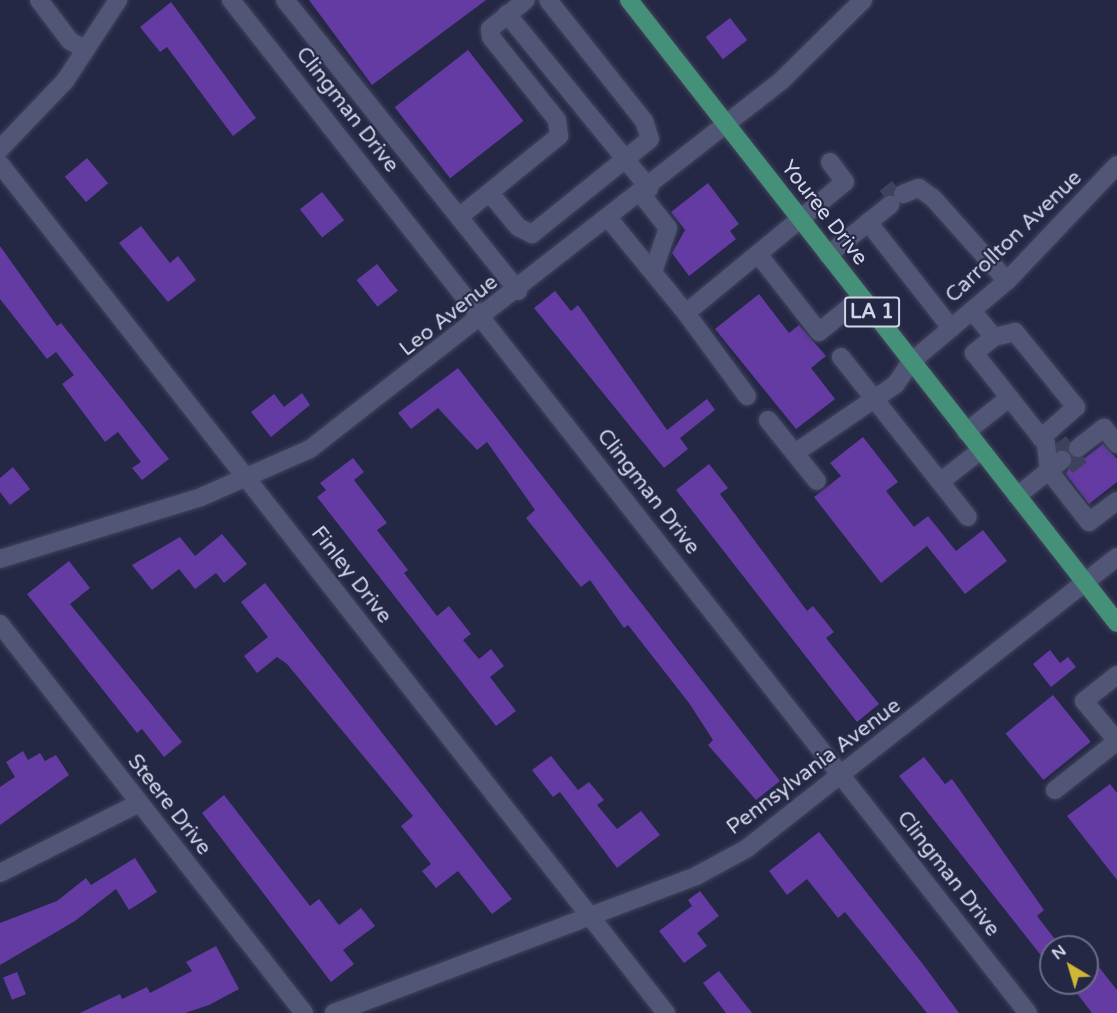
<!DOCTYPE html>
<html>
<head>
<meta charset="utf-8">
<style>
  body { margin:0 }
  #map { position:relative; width:1117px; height:1013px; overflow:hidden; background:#252845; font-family:"Varela Round",sans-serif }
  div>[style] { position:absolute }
  .building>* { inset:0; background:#633ba2; transform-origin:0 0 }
  .minor-tunnel>* { height:18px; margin-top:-9px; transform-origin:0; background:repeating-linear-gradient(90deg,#3f425d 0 18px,transparent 0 27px) }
  .roads { filter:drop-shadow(0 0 2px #42435b) drop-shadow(0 0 2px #42435b) }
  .minor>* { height:18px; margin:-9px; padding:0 9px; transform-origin:9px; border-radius:9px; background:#515676 }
  .major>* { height:18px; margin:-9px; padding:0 9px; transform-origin:9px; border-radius:9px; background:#449078 }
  span { translate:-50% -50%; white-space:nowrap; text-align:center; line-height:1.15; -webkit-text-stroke:4.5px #252845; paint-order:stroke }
  .shield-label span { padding:2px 4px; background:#252845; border:2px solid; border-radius:4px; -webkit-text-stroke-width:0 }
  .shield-label { font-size:20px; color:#d2d5e8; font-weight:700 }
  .street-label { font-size:21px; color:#d2d5e8 }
  .north { position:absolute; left:1039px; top:935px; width:60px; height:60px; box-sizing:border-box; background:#252845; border:2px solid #6a6d86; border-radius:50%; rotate:322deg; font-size:16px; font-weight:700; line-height:24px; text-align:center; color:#d2d5e8 }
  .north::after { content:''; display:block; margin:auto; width:21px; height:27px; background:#d1b736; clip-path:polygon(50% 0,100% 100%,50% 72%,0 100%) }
</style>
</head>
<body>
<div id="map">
  <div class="building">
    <i style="clip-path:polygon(309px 0,486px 0,372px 85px)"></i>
    <i style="clip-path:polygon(171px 2px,256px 118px,233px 136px,167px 47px,160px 52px,140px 27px)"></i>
    <i style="left:730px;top:18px;width:28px;height:31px;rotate:52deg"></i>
    <i style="left:468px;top:50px;width:90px;height:93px;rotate:52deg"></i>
    <i style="left:87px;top:158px;width:33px;height:29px;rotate:50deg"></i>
    <i style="clip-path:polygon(708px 183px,739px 224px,730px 231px,736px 239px,689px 276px,672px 253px,685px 230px,671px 212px)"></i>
    <i style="left:322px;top:192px;width:36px;height:28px;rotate:52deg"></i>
    <i style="clip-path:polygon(141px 226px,170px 263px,178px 256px,196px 280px,168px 302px,119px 243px)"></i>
    <i style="clip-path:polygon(0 246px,57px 326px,61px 323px,169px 459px,142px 480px,132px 468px,141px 462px,118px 432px,105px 442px,62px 384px,74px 375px,56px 352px,47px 359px,0 299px)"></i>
    <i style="left:377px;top:264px;width:34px;height:26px;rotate:52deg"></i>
    <i style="clip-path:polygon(555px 291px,571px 311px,578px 305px,667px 430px,707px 399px,715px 410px,680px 438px,688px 449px,664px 468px,534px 308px)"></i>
    <i style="clip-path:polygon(759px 294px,789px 333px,799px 325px,826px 356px,811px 368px,835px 399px,796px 429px,715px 329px)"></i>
    <i style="clip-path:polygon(458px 368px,780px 781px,756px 800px,708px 745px,713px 740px,689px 703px,628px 625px,624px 628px,590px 580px,581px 587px,526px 518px,535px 510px,487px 442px,477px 450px,438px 408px,411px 429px,398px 413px)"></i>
    <i style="clip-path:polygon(302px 393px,310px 405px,271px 437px,251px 412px,274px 394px,284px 407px)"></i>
    <i style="clip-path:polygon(863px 437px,898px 482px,886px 491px,914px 527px,928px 516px,956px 551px,983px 530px,1007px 561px,965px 594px,927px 546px,881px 583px,814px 497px,841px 476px,830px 463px)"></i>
    <i style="clip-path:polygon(1103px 444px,1117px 459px,1117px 482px,1089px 504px,1066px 474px,1073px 458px,1085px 458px)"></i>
    <i style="clip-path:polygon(353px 458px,364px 472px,354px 480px,387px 523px,377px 530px,408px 570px,404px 573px,437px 616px,449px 606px,471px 634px,463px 640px,479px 659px,491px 649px,504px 666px,490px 677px,516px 711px,496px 726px,317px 497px,326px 490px,320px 483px)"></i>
    <i style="clip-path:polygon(709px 464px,728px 488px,720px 494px,807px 611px,813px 606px,834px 632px,826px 638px,879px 704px,857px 722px,676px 490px)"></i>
    <i style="clip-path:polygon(13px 467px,30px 489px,10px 505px,0 492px,0 478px)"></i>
    <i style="clip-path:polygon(222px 534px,247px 564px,224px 583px,216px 573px,195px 589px,179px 569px,152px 590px,132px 565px,180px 537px,195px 556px)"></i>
    <i style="clip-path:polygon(69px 561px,90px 588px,70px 604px,182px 742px,164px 757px,142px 729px,137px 733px,27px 594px)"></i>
    <i style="clip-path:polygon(265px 583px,512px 899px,492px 914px,458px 871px,436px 888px,422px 871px,431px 864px,401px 826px,413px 816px,287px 664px,277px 657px,257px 673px,244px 656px,268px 637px,241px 602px)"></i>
    <i style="clip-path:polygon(1050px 650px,1060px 663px,1068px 657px,1076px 667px,1051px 687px,1033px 664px)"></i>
    <i style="left:1053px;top:695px;width:60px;height:61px;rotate:51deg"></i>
    <i style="clip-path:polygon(23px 751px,28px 760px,40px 753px,45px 761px,56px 755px,69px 775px,0 825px,0 787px,15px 777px,6px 762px)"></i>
    <i style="clip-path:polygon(551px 756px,578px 790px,589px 782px,604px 800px,597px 805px,617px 829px,641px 811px,660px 835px,617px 868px,560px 792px,553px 797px,532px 770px)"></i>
    <i style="clip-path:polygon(924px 757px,945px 784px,952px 779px,1044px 910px,1037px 916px,1061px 947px,1051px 947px,1051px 968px,899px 776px)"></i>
    <i style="clip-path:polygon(1110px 784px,1117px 793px,1117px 880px,1067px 816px)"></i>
    <i style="clip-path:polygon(224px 795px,310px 906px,319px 899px,339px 925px,361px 908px,375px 926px,343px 950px,354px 964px,331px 982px,202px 813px)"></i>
    <i style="clip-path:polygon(819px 832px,922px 963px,959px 1013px,927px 1013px,845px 912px,838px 918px,807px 879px,787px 895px,769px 871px)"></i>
    <i style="clip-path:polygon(135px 858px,157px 892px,129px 910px,116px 889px,75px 921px,0 965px,0 923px,57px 901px,86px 878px,91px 885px)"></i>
    <i style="clip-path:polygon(700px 891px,719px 916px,697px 933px,707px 946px,684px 963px,659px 931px,692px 906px,688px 900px)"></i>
    <i style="clip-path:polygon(216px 946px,239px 989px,209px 1005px,185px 1013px,80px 1013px,120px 994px,122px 999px,147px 987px,150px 993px,192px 971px,186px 962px)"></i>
    <i style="clip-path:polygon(1087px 952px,1117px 990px,1117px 1013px,1092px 1013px,1069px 983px,1087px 983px)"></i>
    <i style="clip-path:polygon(719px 971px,752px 1013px,726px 1013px,703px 983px)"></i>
    <i style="left:17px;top:972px;width:24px;height:15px;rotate:68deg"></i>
  </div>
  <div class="minor-tunnel">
    <i style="left:885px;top:198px;width:16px;rotate:-38deg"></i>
    <i style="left:1057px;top:454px;width:20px;rotate:-37deg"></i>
    <i style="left:1067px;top:466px;width:20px;rotate:-37deg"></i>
  </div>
  <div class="roads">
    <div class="minor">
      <i style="left:39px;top:0;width:51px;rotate:52.9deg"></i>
      <i style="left:70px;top:41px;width:18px;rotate:29deg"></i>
      <i style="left:231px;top:0;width:1289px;rotate:51.81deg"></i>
      <i style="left:285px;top:0;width:373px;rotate:51.3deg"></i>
      <i style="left:507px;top:14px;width:225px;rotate:50.8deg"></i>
      <i style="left:0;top:149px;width:94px;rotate:-46.3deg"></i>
      <i style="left:65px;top:81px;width:97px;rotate:-56.8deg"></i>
      <i style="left:0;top:164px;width:1079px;rotate:51.89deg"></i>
      <i style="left:490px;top:193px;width:44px;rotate:50.5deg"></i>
      <i style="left:518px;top:227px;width:16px;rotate:27deg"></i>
      <i style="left:532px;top:234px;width:151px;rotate:-38.8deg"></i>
      <i style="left:650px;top:139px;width:19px;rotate:-108deg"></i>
      <i style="left:644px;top:121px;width:154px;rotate:-128.4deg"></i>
      <i style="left:641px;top:194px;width:43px;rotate:51.5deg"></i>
      <i style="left:668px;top:228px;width:46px;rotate:108.8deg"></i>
      <i style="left:903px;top:194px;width:17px;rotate:-21deg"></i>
      <i style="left:919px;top:188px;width:17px;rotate:36deg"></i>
      <i style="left:933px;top:198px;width:111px;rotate:48.3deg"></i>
      <i style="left:459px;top:217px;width:129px;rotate:-39deg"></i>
      <i style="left:559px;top:136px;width:16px;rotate:-97deg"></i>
      <i style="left:557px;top:120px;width:106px;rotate:-128.5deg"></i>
      <i style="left:491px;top:37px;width:8px;rotate:-97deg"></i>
      <i style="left:490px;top:29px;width:46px;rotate:-38.9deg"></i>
      <i style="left:609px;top:219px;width:122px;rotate:50.7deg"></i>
      <i style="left:686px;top:313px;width:206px;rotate:-39.5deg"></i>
      <i style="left:845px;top:182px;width:25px;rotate:-127deg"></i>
      <i style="left:868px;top:222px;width:135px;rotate:51.9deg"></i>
      <i style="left:758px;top:254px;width:99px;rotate:52deg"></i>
      <i style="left:819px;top:332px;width:54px;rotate:-39deg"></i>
      <i style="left:828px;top:255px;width:80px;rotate:-38.9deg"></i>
      <i style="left:972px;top:311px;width:34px;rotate:50deg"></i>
      <i style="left:994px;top:337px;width:26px;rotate:141deg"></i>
      <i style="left:974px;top:353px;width:116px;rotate:51.6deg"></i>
      <i style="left:1046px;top:444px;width:27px;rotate:84deg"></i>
      <i style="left:1049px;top:471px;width:65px;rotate:51.9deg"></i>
      <i style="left:1089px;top:522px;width:35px;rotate:-37deg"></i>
      <i style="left:686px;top:313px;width:103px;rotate:53.7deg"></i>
      <i style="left:994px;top:337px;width:22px;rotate:-13deg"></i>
      <i style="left:1015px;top:332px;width:97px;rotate:50.9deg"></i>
      <i style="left:1076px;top:407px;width:47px;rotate:138.5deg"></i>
      <i style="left:841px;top:357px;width:204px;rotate:51.6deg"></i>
      <i style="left:768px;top:420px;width:78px;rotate:51.2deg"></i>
      <i style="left:966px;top:432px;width:55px;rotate:-38.3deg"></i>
      <i style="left:1078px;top:448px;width:33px;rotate:-38deg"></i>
      <i style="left:1104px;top:428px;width:21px;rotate:51deg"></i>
      <i style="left:795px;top:453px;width:122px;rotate:-34.3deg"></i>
      <i style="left:896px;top:384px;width:27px;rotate:-56deg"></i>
      <i style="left:911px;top:362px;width:126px;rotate:-40.2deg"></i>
      <i style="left:1007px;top:281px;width:160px;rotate:-46.5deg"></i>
      <i style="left:940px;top:482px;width:52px;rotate:-38deg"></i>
      <i style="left:1017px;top:496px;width:58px;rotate:-38.7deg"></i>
      <i style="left:0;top:559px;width:210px;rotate:-17.1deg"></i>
      <i style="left:201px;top:497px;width:119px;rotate:-23.8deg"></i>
      <i style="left:310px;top:449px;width:598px;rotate:-38deg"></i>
      <i style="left:781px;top:81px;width:115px;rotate:-44.6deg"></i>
      <i style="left:0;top:624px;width:494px;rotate:52deg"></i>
      <i style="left:1117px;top:675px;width:42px;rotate:141.8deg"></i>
      <i style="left:1084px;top:701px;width:52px;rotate:50.5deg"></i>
      <i style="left:1055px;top:790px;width:78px;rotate:-38.2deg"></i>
      <i style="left:0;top:873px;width:156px;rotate:-26.7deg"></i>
      <i style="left:334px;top:1013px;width:387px;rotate:-20.7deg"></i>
      <i style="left:696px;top:876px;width:57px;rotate:-28.4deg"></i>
      <i style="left:746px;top:849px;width:472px;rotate:-38.2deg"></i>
    </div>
    <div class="major">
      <i style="left:629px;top:0;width:791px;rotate:51.93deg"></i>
    </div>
  </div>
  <div class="shield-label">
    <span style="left:872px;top:312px">LA 1</span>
  </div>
  <div class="street-label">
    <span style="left:347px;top:110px;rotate:52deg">Clingman Drive</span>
    <span style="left:824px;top:213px;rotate:52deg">Youree Drive</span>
    <span style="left:1014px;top:237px;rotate:-44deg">Carrollton Avenue</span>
    <span style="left:449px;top:316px;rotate:-38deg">Leo Avenue</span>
    <span style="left:648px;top:492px;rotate:52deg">Clingman Drive</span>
    <span style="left:351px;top:575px;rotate:52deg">Finley Drive</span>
    <span style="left:814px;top:767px;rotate:-37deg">Pennsylvania Avenue</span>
    <span style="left:169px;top:805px;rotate:52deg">Steere Drive</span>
    <span style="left:948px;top:874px;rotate:52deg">Clingman Drive</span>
  </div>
  <div class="north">N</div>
</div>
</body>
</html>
